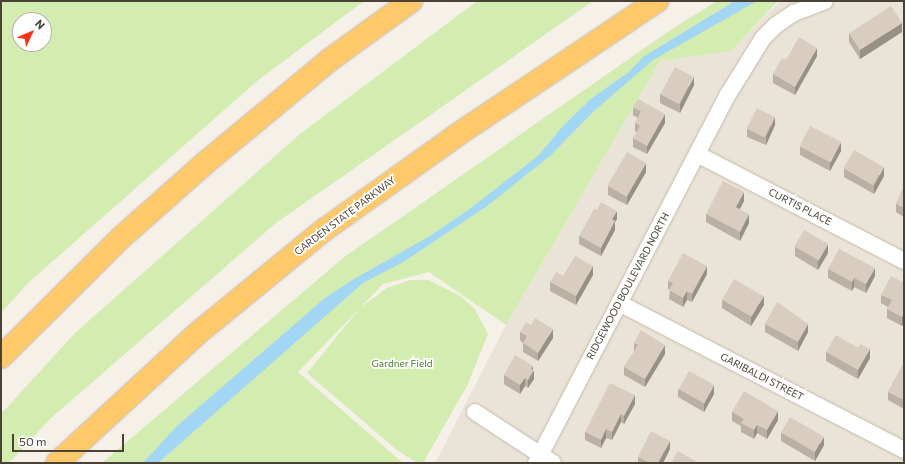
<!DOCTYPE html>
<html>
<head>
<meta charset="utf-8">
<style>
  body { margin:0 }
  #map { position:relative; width:905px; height:464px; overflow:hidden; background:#f5f1e9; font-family:Commissioner,sans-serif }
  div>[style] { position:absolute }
  .residential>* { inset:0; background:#eae3d7 }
  .green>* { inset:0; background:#d3ecb0 }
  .water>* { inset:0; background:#a2d6f5 }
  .roads { filter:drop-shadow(0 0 1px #c2b9ab) drop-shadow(0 0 1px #c2b9ab) }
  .street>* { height:16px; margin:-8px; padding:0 8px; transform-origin:8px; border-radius:8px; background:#fff }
  .highway>* { height:22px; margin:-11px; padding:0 11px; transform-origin:11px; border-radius:11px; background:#ffc96a }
  .wall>* { inset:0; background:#bab0a3 }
  .shaded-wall>* { inset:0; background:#979085 }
  .building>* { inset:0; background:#d8cdbe; transform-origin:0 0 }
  span { translate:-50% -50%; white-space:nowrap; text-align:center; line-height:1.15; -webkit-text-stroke:3.5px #fff; paint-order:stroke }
  .street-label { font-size:10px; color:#4a4237 }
  .park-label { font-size:10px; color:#4b8025 }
  .frame { position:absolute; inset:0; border:2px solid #4a4237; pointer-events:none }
  .north { position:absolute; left:12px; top:12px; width:40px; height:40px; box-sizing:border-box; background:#fff; border:1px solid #b7b3af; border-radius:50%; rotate:46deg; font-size:11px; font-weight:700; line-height:16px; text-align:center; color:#4a4237 }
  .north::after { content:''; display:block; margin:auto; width:14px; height:18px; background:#ff3216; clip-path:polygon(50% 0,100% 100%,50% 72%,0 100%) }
  .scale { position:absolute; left:12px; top:434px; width:112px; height:18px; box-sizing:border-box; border:2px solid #4a4237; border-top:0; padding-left:5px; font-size:12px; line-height:14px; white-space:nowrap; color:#4a4237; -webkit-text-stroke:3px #fff; paint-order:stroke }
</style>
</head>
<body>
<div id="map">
  <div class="residential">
    <i style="clip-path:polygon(780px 1px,904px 1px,904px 463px,435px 463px,506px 325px,660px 61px,731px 51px)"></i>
  </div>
  <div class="green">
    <i style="clip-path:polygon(evenodd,1px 1px,364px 1px,257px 81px,27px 284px,1px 313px,1px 1px,20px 20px,44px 20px,44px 44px,20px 44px,20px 20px)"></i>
    <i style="clip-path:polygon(477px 1px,593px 1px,276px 223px,51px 418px,9px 463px,1px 463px,1px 414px,75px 333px,300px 134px)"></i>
    <i style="clip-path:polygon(717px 1px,778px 1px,731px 51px,660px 61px,506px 325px,429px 272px,383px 284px,361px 307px,387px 288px,410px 280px,429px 280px,460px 296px,474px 308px,488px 334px,467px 386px,423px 463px,418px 463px,398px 451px,307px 373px,360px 308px,298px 372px,403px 463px,102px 463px,343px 258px,669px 31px)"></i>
  </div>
  <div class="water">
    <i style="clip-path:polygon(735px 1px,757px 1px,653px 60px,593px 112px,551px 155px,487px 206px,405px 261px,363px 283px,158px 463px,143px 463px,177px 426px,325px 298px,354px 279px,430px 236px,471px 208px,539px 155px,563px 126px,592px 98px,629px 72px,643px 57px)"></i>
  </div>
  <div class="roads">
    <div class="street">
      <i style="left:697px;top:154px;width:233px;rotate:27.3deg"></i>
      <i style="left:619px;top:303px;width:321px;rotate:27.3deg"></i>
      <i style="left:475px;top:412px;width:93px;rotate:33.2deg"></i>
      <i style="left:536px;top:463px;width:417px;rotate:-62.5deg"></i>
      <i style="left:729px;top:93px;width:65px;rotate:-58.3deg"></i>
      <i style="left:763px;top:38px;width:18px;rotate:-45deg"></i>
      <i style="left:776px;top:25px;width:22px;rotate:-34deg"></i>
      <i style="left:794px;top:13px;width:33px;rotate:-21deg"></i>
    </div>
    <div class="highway">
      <i style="left:1px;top:357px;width:172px;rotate:-44.8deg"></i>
      <i style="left:123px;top:236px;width:108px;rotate:-41.6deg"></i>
      <i style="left:204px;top:164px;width:165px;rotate:-39.6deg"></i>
      <i style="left:331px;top:59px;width:99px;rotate:-35.9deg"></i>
      <i style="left:57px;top:463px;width:192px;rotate:-42.7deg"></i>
      <i style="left:198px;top:333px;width:163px;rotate:-39.3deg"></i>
      <i style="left:324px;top:230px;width:163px;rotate:-35.5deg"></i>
      <i style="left:457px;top:135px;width:241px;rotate:-33.8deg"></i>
    </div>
  </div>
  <div class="wall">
    <i style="clip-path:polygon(902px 32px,860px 59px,849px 42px,849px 34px)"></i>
    <i style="clip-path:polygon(817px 56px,795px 95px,773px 83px,773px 74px,786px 60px)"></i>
    <i style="clip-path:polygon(694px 85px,680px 113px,660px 103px,660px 94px)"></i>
    <i style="clip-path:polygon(633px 107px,665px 123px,647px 154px,633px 147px,633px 138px,637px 132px,635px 131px,635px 123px,638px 118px,633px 115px)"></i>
    <i style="clip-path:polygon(775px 125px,766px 145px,747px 137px,747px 129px)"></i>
    <i style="clip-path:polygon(800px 147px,841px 151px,830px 171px,800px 155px)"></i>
    <i style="clip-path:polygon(844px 169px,884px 176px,874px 194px,844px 177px)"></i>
    <i style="clip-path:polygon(646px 172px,627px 205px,608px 195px,608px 186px)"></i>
    <i style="clip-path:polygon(904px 187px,904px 217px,896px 212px,896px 204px)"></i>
    <i style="clip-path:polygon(744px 201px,740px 209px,749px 223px,740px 241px,706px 222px,706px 214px)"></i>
    <i style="clip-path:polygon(617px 219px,615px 222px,615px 230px,601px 256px,579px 244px,579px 236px)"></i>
    <i style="clip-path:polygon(795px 247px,828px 253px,818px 270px,795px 256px)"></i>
    <i style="clip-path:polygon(828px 269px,875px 276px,866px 293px,854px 287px,852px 291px,828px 278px)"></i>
    <i style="clip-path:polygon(707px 274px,692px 302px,687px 300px,683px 307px,669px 299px,670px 290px,668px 289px,668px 281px)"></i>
    <i style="clip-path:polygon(593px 275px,576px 305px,550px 291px,550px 282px,563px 276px)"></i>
    <i style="clip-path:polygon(904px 283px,904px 323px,902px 326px,887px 318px,887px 309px,888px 307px,881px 303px,881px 295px)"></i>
    <i style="clip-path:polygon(722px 300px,764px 305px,751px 326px,722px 308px)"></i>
    <i style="clip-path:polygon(765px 324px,808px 332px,798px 351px,765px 332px)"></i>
    <i style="clip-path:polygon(520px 332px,553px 338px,538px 361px,523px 352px,523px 343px,520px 340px)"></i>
    <i style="clip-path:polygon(634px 343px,665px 354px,645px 387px,624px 375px,624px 367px,634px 352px)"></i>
    <i style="clip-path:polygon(858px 348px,870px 358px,858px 379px,826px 361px,826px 352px)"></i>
    <i style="clip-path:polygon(904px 363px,904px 409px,888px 400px,888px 392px)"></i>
    <i style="clip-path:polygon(533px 370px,534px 379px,528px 388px,525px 386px,520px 394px,504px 384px,504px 375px)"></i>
    <i style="clip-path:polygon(678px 389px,714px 394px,704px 412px,678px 397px)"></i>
    <i style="clip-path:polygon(635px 404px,624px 424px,621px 422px,612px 440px,606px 438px,601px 448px,585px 440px,585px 432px)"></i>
    <i style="clip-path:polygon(732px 412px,778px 420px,767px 439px,757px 433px,754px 439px,741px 432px,741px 426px,732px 421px)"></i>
    <i style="clip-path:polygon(781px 433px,824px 445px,815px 461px,781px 441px)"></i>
    <i style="clip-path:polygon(670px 449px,663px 463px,638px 463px,638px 457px)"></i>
  </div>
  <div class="shaded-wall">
    <i style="clip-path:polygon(902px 23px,902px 32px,860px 59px,860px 50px)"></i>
    <i style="clip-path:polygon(817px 48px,817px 56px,795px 95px,795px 87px)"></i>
    <i style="clip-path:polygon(694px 77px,694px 85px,680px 113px,680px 104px)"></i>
    <i style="clip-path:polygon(665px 114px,665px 123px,647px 154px,647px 146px)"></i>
    <i style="clip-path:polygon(775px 117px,775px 125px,766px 145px,766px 137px)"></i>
    <i style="clip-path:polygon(841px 142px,841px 151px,830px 171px,830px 162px)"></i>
    <i style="clip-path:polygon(646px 163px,646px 172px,627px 205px,627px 197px)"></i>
    <i style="clip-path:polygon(884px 167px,884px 176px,874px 194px,874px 186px)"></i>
    <i style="clip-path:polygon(744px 192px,744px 201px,736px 216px,736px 207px)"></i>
    <i style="clip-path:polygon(617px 211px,617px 219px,615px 222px,615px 230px,601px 256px,601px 248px,612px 219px)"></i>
    <i style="clip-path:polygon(749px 214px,749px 223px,740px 241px,740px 232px)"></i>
    <i style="clip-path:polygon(828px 244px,828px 253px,818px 270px,818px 261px)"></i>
    <i style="clip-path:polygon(593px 266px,593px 275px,576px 305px,576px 296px)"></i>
    <i style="clip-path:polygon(707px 266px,707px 274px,692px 302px,692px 294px)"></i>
    <i style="clip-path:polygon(875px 268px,875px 276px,866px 293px,866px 284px)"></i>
    <i style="clip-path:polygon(854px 278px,854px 287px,852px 291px,852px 282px)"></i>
    <i style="clip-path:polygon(687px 291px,687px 300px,683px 307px,683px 298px)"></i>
    <i style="clip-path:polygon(764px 296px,764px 305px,751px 326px,751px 317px)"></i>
    <i style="clip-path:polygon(904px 314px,904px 323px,902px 326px,902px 317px)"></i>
    <i style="clip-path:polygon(808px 324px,808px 332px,798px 351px,798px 342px)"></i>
    <i style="clip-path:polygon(553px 329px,553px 338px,538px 361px,538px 353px)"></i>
    <i style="clip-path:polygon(665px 345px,665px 354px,645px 387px,645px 379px)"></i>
    <i style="clip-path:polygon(870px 349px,870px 358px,858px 379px,858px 370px)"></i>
    <i style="clip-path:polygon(533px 366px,533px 372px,534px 370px,534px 379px,528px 388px,528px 380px,531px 369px)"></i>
    <i style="clip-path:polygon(525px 378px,525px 386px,520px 394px,520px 385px)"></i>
    <i style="clip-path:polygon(714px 385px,714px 394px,704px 412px,704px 404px)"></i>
    <i style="clip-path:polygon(635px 395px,635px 404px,624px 424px,624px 416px)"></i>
    <i style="clip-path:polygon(778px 411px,778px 420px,767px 439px,767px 430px)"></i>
    <i style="clip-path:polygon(621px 414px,621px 422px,612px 440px,612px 432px)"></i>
    <i style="clip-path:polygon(757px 425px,757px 433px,754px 439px,754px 430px)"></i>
    <i style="clip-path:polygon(606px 429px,606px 438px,601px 448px,601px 440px)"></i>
    <i style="clip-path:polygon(824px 437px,824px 445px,815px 461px,815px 452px)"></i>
    <i style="clip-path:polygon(670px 441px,670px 449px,663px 463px,658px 463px)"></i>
  </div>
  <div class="building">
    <i style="left:891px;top:6px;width:20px;height:50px;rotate:57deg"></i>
    <i style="clip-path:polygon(799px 37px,817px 48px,795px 87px,773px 74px,782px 58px,786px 60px)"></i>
    <i style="left:675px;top:67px;width:21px;height:31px;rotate:28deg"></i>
    <i style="clip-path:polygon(638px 99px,665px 114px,647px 146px,633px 138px,640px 126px,635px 123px,641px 111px,633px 107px)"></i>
    <i style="left:757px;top:108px;width:20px;height:23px;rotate:27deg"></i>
    <i style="left:810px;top:126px;width:35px;height:23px;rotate:27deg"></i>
    <i style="left:854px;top:150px;width:34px;height:21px;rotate:30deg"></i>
    <i style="left:627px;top:152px;width:22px;height:39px;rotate:30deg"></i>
    <i style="clip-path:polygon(723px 181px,744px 192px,736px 207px,749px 214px,740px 232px,706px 214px)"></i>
    <i style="clip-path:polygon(904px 187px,904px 208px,896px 204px)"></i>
    <i style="clip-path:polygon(601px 202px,617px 211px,612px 219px,615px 221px,601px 248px,579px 236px,594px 209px,597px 210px)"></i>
    <i style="left:804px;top:230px;width:28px;height:19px;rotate:30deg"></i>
    <i style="clip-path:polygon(839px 249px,875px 268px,866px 284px,854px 278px,852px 282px,828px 269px)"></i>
    <i style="clip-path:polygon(683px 253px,707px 266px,692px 294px,687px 291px,683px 298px,669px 290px,673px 283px,668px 281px)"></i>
    <i style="clip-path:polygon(575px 256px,593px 266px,576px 296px,550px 282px,556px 272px,563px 276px)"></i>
    <i style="clip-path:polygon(891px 276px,904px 283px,904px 314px,902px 317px,887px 309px,892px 300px,881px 295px)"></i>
    <i style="left:734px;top:279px;width:34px;height:24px;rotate:30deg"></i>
    <i style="clip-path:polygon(777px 302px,808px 324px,798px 342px,765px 324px)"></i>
    <i style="clip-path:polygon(535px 318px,553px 329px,538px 353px,523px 343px,527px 336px,520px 332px,526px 322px,531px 325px)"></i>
    <i style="clip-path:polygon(641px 330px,665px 345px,645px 379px,624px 367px,638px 345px,634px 343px)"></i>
    <i style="clip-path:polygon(836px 335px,858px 348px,860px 344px,870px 349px,858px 370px,826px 352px)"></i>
    <i style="clip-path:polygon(515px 355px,533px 366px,531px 369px,534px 370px,528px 380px,525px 378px,520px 385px,504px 375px)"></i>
    <i style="clip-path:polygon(904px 363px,904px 400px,888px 392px)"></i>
    <i style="left:689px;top:371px;width:29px;height:21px;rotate:29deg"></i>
    <i style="clip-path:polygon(610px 383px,635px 395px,624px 416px,621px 414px,612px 432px,606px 429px,601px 440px,585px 432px)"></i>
    <i style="clip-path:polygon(744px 391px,778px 411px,767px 430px,757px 425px,754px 430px,741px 423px,744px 419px,732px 412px)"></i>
    <i style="left:790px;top:417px;width:39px;height:18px;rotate:30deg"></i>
    <i style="clip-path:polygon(651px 431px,670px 441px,658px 463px,649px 463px,638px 457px)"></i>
    <i style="clip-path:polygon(678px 451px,699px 463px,671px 463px)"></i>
  </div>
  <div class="street-label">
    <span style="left:800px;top:207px;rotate:27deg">CURTIS PLACE</span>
    <span style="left:345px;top:216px;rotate:-37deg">GARDEN STATE PARKWAY</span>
    <span style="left:628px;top:286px;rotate:-62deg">RIDGEWOOD BOULEVARD NORTH</span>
    <span style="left:762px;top:377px;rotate:27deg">GARIBALDI STREET</span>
  </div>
  <div class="park-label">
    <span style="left:402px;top:364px">Gardner Field</span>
  </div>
  <div class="frame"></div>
  <div class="north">N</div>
  <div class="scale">50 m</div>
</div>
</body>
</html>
